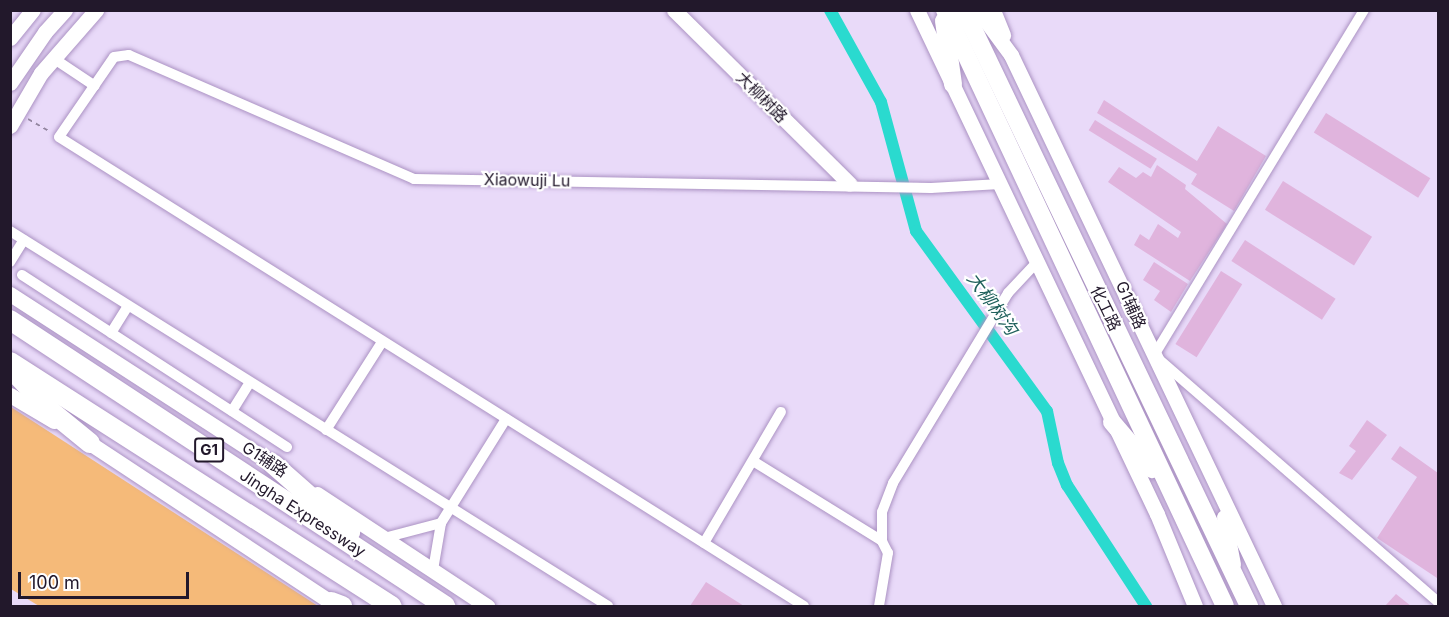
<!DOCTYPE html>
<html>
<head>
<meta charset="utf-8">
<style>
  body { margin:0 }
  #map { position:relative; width:1449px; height:617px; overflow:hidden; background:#e9daf9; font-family:Inter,"Noto Sans SC",sans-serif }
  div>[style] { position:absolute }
  .green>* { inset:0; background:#f5ba79 }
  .canal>* { height:12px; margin:-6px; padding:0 6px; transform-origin:6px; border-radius:6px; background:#2adacf }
  .building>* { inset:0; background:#e0b4dd; transform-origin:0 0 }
  .path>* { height:2px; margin-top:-1px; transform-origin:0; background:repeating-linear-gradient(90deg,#9386a0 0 4.5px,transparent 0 9px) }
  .roads { filter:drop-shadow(0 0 2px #ab92c3) drop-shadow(0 0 2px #ab92c3) }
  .street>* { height:10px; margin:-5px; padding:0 5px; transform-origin:5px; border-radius:5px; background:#fff }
  .secondary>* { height:15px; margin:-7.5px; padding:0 7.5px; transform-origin:7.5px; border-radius:7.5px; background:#fff }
  .primary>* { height:18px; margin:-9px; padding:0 9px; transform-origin:9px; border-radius:9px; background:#fff }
  .highway>* { height:20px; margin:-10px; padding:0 10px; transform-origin:10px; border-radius:10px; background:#fff }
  span { translate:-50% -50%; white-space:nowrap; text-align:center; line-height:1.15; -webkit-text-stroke:4.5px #fff; paint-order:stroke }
  .shield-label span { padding:2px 4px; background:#fff; border:2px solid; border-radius:4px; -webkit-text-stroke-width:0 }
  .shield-label { font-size:15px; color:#22182b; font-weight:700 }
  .street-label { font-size:16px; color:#22182b }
  .water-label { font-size:18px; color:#1f605b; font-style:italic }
  .frame { position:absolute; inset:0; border:12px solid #22182b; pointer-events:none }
  .scale { position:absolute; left:18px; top:572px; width:171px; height:27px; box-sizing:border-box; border:3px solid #22182b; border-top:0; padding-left:8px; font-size:18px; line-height:21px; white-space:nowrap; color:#22182b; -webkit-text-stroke:4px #fff; paint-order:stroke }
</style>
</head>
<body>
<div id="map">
  <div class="green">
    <i style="clip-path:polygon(10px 407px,11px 407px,318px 606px,39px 606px,11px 589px)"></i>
  </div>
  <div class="canal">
    <i style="left:830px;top:10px;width:105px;rotate:61deg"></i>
    <i style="left:881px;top:102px;width:134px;rotate:74.8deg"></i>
    <i style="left:916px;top:231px;width:223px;rotate:54deg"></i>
    <i style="left:1047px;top:411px;width:53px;rotate:78.1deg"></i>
    <i style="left:1058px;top:463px;width:24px;rotate:68deg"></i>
    <i style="left:1067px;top:485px;width:145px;rotate:56.9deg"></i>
  </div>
  <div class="building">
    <i style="clip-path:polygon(1104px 100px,1197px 161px,1218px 126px,1266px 156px,1234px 211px,1191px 184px,1197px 174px,1097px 113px)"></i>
    <i style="left:1326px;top:113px;width:123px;height:23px;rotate:32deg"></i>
    <i style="left:1095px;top:120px;width:73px;height:12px;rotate:32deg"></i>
    <i style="clip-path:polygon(1157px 165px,1186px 185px,1185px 189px,1227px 224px,1190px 281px,1134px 245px,1140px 234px,1149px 240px,1158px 224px,1178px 238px,1181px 232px,1108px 182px,1119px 167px,1136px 178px,1143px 172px,1151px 177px)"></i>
    <i style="left:1283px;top:181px;width:105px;height:34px;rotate:32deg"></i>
    <i style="left:1245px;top:240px;width:108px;height:25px;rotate:33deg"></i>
    <i style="clip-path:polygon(1154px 262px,1188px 284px,1171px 312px,1154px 300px,1160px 291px,1143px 280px)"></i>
    <i style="left:1221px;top:271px;width:25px;height:86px;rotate:32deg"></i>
    <i style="clip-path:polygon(1367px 420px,1387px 435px,1352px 480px,1339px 473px,1356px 451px,1349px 446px)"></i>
    <i style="clip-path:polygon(1400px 446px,1438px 473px,1437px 578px,1377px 538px,1417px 477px,1391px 459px)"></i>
    <i style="clip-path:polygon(706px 582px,744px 606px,690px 606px)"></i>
    <i style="clip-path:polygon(1396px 594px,1411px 606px,1385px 606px)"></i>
  </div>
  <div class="path">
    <i style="left:28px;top:119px;width:24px;rotate:30deg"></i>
  </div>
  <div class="roads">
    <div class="street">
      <i style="left:1364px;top:10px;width:404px;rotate:121.3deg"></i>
      <i style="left:1154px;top:355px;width:376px;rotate:41deg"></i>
      <i style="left:53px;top:58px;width:50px;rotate:33.7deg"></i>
      <i style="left:10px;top:231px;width:706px;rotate:32.09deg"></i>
      <i style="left:10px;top:262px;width:26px;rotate:-58deg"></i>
      <i style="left:22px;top:275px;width:316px;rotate:33deg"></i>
      <i style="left:111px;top:333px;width:32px;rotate:-58deg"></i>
      <i style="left:232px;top:411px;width:34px;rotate:-58deg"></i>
      <i style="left:326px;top:430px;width:104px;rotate:-57.5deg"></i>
      <i style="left:753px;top:461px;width:152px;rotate:31.8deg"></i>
      <i style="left:384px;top:538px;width:59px;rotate:-14.7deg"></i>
      <i style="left:704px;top:543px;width:152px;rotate:-59.6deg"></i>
      <i style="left:433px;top:570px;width:48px;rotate:-80.3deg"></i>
      <i style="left:441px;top:523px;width:123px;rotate:-58deg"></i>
      <i style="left:804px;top:606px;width:880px;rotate:-147.81deg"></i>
      <i style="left:59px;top:137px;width:97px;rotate:-55.5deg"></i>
      <i style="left:114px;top:57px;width:15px;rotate:-8deg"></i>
      <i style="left:129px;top:55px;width:311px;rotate:23.5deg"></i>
      <i style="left:414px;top:179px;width:517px;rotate:1deg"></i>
      <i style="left:931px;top:188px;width:69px;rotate:-3.3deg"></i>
      <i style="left:879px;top:606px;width:54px;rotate:-80.4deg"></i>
      <i style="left:888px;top:553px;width:13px;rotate:-117deg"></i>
      <i style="left:882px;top:541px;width:29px;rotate:-90deg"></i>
      <i style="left:882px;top:512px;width:31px;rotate:-69deg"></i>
      <i style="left:893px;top:483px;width:222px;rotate:-58.8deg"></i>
      <i style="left:1008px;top:293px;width:42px;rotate:-46.9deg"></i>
    </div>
    <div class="secondary">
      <i style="left:674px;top:10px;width:247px;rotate:44.7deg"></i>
      <i style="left:917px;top:10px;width:558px;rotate:64.54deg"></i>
      <i style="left:1157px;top:514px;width:100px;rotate:67.6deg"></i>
      <i style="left:978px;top:10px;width:56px;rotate:53.7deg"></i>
      <i style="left:1011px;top:55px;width:611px;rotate:64.48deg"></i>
      <i style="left:993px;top:10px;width:27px;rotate:68deg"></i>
      <i style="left:10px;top:38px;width:36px;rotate:-51deg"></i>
      <i style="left:10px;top:83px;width:62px;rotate:-55.5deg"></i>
      <i style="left:45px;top:32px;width:30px;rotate:-48deg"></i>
      <i style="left:10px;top:126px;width:61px;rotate:-59.7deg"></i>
      <i style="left:41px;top:73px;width:84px;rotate:-48.9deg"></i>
      <i style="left:10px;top:294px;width:324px;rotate:32.9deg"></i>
      <i style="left:10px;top:395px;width:51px;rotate:30.6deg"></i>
      <i style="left:82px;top:438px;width:305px;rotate:33.4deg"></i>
      <i style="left:317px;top:494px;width:204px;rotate:33.4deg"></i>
      <i style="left:1224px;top:517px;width:48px;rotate:79.2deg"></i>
    </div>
    <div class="primary">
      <i style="left:945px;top:10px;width:658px;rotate:64.84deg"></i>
      <i style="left:964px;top:10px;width:661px;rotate:64.44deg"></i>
      <i style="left:944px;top:21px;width:64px;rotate:81.9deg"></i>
      <i style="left:1112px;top:422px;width:62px;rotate:49.6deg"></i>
    </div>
    <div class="highway">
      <i style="left:10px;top:320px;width:521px;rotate:33.32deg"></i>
      <i style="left:10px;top:362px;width:453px;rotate:32.6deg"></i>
      <i style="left:17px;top:375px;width:51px;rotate:46.6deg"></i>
      <i style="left:52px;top:412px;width:49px;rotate:39.2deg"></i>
      <i style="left:273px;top:464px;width:103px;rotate:41.4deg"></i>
      <i style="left:331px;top:602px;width:12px;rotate:20deg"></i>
    </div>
  </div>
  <div class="shield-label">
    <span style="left:209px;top:450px">G1</span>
  </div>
  <div class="street-label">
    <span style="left:762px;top:97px;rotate:45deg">大柳树路</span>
    <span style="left:527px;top:180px;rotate:1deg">Xiaowuji Lu</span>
    <span style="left:1131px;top:305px;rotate:66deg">G1辅路</span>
    <span style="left:1106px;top:308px;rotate:64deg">化工路</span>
    <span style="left:265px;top:459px;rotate:33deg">G1辅路</span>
    <span style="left:303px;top:513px;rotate:33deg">Jingha Expressway</span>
  </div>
  <div class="water-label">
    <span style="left:992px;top:304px;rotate:54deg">大柳树沟</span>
  </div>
  <div class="frame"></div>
  <div class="scale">100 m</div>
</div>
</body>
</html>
